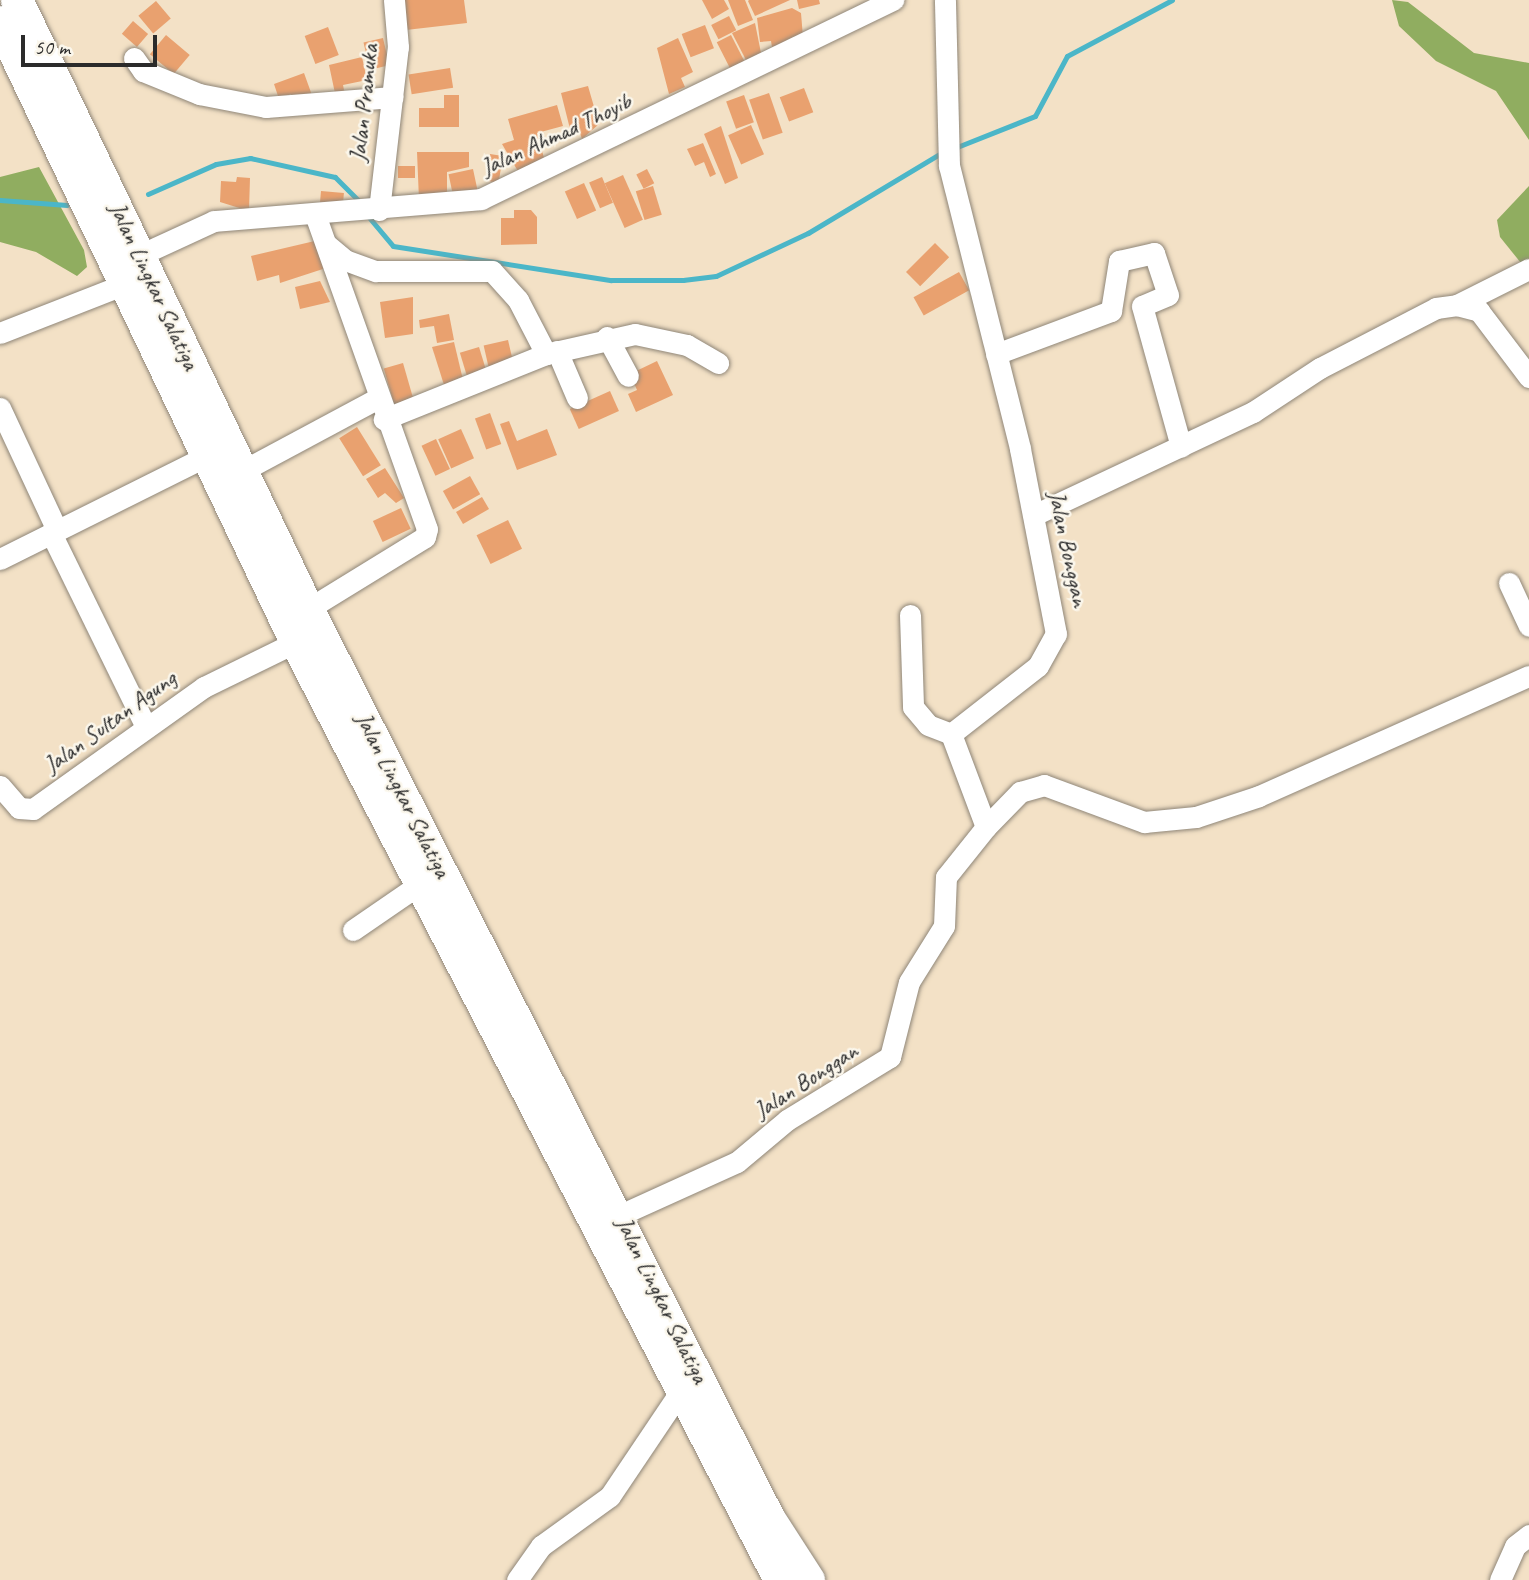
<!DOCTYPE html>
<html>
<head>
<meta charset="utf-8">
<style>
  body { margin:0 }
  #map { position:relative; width:1529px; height:1580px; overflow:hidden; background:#f3e1c6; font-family:Caveat,sans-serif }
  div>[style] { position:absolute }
  .forest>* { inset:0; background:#90ad60 }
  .stream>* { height:5px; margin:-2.5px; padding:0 2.5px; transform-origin:2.5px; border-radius:2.5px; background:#4bb6c8 }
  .building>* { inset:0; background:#e9a16f; transform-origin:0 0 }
  .roads { filter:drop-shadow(0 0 2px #8f8678) drop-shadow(0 0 2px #8f8678) }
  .minor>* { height:21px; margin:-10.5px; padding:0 10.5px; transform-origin:10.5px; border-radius:10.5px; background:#fff }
  .highway>* { height:32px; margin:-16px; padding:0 16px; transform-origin:16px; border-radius:16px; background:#fff }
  span { translate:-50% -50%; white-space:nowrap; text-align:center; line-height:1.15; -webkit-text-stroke:5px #fbf7ec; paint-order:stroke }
  .street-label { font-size:24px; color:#2b2b2b }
  .scale { position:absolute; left:21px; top:35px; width:136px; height:32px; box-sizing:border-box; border:4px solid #2b2b2b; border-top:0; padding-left:9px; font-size:21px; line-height:24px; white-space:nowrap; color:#2b2b2b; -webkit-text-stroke:5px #fbf7ec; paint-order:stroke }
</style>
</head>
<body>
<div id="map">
  <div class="forest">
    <i style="clip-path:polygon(1392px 0,1408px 2px,1474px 53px,1529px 63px,1529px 140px,1496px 91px,1436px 61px,1399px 26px)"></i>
    <i style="clip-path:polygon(39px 167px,84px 250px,87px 267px,77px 276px,36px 252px,0 242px,0 177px)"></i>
    <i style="clip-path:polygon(1529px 186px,1529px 273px,1500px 237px,1497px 220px)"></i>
  </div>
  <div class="stream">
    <i style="left:952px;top:149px;width:89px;rotate:-21.7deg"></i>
    <i style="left:1035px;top:116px;width:68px;rotate:-61.9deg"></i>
    <i style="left:1067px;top:56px;width:119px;rotate:-28.1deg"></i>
    <i style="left:148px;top:194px;width:74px;rotate:-23.8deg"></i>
    <i style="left:216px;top:164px;width:35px;rotate:-10deg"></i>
    <i style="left:250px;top:158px;width:87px;rotate:12.6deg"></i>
    <i style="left:335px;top:177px;width:37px;rotate:45deg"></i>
    <i style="left:0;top:200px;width:67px;rotate:4.3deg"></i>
    <i style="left:367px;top:215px;width:40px;rotate:50deg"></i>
    <i style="left:393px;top:246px;width:221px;rotate:8.9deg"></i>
    <i style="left:611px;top:280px;width:72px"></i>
    <i style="left:683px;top:280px;width:33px;rotate:-7deg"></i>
    <i style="left:716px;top:276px;width:102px;rotate:-25.1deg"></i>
    <i style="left:808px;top:233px;width:157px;rotate:-31deg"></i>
  </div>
  <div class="building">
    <i style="clip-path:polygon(402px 0,464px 0,467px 23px,406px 30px)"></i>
    <i style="clip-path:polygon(702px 0,724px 0,729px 9px,712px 19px)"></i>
    <i style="clip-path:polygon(728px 0,745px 0,753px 20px,738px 26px)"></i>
    <i style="clip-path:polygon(790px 0,755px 16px,748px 1px,749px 0)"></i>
    <i style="clip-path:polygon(797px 0,819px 0,820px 4px,799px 9px)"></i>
    <i style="left:156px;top:1px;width:23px;height:23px;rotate:50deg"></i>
    <i style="clip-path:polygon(792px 8px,801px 13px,803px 37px,772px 47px,771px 41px,760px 42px,757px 18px)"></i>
    <i style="left:729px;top:16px;width:16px;height:20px;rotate:63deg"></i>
    <i style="left:133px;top:21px;width:20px;height:17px;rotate:41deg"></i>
    <i style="clip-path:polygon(755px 23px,761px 53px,746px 60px,732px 33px)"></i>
    <i style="left:705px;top:25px;width:25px;height:25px;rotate:69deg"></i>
    <i style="left:328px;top:27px;width:30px;height:25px;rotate:69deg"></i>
    <i style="left:166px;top:35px;width:31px;height:25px;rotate:40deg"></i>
    <i style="left:731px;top:35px;width:36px;height:16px;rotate:63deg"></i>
    <i style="left:383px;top:38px;width:28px;height:20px;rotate:77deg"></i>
    <i style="clip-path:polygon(678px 38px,693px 72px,681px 78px,685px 87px,669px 94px,657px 48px)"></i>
    <i style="clip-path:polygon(362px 57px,367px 80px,343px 85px,345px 95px,336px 98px,329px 65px)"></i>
    <i style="left:450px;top:68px;width:20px;height:42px;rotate:81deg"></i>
    <i style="clip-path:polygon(304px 73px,313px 98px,295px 106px,291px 94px,279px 99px,274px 84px)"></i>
    <i style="clip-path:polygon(588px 86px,599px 124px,582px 139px,579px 130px,571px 133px,561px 93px)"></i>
    <i style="left:804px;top:88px;width:26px;height:26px;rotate:69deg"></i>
    <i style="left:769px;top:93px;width:42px;height:21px;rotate:71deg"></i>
    <i style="clip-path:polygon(444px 95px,459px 95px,459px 127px,419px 127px,419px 108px,444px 108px)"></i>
    <i style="left:744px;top:95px;width:29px;height:19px;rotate:70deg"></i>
    <i style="clip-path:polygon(557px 105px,563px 126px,537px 133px,546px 165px,519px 173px,502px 144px,514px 140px,508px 119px)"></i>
    <i style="left:751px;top:125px;width:32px;height:25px;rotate:66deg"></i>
    <i style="clip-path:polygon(721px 126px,738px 178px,725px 184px,704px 134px)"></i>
    <i style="clip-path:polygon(703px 143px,716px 174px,710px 177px,704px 162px,695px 166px,687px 149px)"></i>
    <i style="clip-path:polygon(417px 152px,469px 152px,469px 167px,447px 172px,447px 200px,419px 200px)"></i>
    <i style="left:490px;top:154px;width:13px;height:27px;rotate:9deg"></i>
    <i style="left:398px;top:166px;width:17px;height:12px"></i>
    <i style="left:473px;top:169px;width:24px;height:25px;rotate:78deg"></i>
    <i style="left:647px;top:169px;width:16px;height:12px;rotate:63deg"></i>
    <i style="left:623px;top:175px;width:49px;height:20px;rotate:66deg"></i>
    <i style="clip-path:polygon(237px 177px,250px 178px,249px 211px,220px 202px,221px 181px,236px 182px)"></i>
    <i style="left:602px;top:177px;width:28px;height:14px;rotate:67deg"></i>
    <i style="left:584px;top:183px;width:30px;height:21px;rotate:66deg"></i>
    <i style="left:653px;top:186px;width:30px;height:18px;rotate:73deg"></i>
    <i style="left:321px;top:191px;width:23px;height:19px;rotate:5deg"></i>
    <i style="clip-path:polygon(514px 210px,531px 210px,537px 217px,537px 244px,501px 245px,501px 218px,514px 218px)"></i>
    <i style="clip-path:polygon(319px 240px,326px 268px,280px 283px,279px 275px,257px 281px,251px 256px)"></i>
    <i style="left:935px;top:243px;width:20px;height:41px;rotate:45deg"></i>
    <i style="left:959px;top:272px;width:21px;height:52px;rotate:61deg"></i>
    <i style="clip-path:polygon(320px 281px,330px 302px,300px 309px,295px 287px)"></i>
    <i style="clip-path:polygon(413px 297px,413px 334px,385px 338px,380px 302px)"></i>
    <i style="clip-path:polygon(449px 314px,454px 340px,437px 343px,434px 326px,420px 328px,419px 320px)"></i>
    <i style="left:508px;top:340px;width:26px;height:25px;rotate:77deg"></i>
    <i style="clip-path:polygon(454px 342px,464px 384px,445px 388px,432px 347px)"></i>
    <i style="left:479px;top:347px;width:27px;height:20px;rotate:73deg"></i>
    <i style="clip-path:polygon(657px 361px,673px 395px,636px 412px,628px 394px,637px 390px,630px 374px)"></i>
    <i style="left:403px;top:363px;width:37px;height:20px;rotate:74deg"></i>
    <i style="left:610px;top:391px;width:22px;height:44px;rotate:66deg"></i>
    <i style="left:490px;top:413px;width:33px;height:16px;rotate:70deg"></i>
    <i style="clip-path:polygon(509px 421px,517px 441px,547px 429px,557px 455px,517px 470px,500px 424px)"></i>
    <i style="left:357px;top:427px;width:45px;height:21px;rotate:58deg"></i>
    <i style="left:461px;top:429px;width:32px;height:25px;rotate:66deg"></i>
    <i style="left:436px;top:439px;width:33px;height:16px;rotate:65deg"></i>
    <i style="clip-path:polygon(385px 468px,404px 498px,396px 503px,385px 493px,378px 498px,366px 479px)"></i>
    <i style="left:470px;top:476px;width:21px;height:31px;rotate:61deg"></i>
    <i style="left:482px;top:497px;width:14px;height:30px;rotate:60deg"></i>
    <i style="left:401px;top:508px;width:23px;height:31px;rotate:65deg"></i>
    <i style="left:508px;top:520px;width:32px;height:35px;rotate:64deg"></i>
  </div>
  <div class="roads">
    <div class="minor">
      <i style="left:134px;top:58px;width:16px;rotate:55deg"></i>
      <i style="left:143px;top:71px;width:61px;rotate:22.3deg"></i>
      <i style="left:199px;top:94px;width:68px;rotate:11deg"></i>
      <i style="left:266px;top:107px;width:127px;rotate:-4.5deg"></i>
      <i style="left:379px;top:210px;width:164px;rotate:-83.4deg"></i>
      <i style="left:398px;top:47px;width:47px;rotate:-94.9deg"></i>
      <i style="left:326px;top:244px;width:25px;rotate:40deg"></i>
      <i style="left:345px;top:260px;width:33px;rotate:20deg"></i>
      <i style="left:376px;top:271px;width:116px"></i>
      <i style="left:492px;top:271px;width:39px;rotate:48deg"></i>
      <i style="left:518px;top:300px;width:61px;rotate:62.6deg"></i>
      <i style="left:546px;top:354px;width:175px;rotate:158.1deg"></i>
      <i style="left:140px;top:255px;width:81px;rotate:-24.7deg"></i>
      <i style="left:214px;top:221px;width:268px;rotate:-4.7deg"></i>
      <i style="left:481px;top:199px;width:458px;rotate:-25.8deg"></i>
      <i style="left:1457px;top:305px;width:80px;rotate:-26.6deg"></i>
      <i style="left:0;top:333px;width:145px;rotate:-21.4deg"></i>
      <i style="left:607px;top:337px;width:44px;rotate:61.7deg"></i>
      <i style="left:557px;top:351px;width:51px;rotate:66.9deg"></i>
      <i style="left:546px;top:354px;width:91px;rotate:-12.7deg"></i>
      <i style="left:635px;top:334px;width:53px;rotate:11.9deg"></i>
      <i style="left:687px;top:345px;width:36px;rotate:30deg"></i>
      <i style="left:996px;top:354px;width:123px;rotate:-20.5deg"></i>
      <i style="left:1111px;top:311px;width:51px;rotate:-80.9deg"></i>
      <i style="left:1119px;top:261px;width:36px;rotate:-13deg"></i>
      <i style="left:1154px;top:253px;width:44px;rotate:71.6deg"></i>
      <i style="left:1168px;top:295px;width:28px;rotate:157deg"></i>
      <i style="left:1142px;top:306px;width:146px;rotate:74.5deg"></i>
      <i style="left:0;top:408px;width:135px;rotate:65deg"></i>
      <i style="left:242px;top:471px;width:152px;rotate:-28.2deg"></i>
      <i style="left:1034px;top:515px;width:242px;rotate:-25.2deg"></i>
      <i style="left:1253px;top:412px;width:80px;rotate:-33.3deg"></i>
      <i style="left:1320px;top:368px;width:131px;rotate:-27.3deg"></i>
      <i style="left:1436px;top:308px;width:21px;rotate:-8deg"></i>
      <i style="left:1457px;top:305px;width:23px;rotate:15deg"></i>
      <i style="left:1479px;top:311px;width:83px;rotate:52.9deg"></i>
      <i style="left:51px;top:533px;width:214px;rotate:63.9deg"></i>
      <i style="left:0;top:559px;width:229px;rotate:-26.5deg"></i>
      <i style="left:1509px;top:583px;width:47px;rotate:65.1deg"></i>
      <i style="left:308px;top:609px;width:137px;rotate:-31.6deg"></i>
      <i style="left:425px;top:537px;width:8px;rotate:-76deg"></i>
      <i style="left:427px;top:529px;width:333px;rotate:-109.6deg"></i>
      <i style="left:910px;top:615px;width:92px;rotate:88.1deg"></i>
      <i style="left:913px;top:707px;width:23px;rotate:50deg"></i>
      <i style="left:928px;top:725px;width:25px;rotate:21deg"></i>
      <i style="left:0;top:786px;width:29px;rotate:49deg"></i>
      <i style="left:19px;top:808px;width:14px;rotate:4deg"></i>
      <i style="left:33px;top:809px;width:210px;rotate:-35.5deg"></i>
      <i style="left:204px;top:687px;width:102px;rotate:-26.1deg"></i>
      <i style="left:986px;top:827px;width:49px;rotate:-45.8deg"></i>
      <i style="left:1020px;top:792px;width:25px;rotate:-16deg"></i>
      <i style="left:1044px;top:785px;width:107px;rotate:20.3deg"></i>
      <i style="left:1144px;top:822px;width:52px;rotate:-5.5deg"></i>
      <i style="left:1196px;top:817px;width:66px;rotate:-18.4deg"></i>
      <i style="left:1259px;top:796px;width:295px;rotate:-24deg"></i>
      <i style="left:353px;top:930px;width:81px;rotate:-34.5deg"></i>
      <i style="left:620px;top:1215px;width:128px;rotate:-24.4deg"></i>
      <i style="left:737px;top:1162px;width:65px;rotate:-40deg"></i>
      <i style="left:787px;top:1120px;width:121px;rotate:-31.5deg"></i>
      <i style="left:890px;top:1057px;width:77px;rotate:-75.8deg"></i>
      <i style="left:909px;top:982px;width:66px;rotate:-58deg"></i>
      <i style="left:944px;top:926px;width:49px;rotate:-87.7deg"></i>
      <i style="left:946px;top:877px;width:64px;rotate:-51.3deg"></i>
      <i style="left:986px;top:827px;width:99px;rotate:-110.6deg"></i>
      <i style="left:951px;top:734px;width:110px;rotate:-38deg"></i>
      <i style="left:1038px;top:666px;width:37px;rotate:-61deg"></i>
      <i style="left:1056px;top:634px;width:189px;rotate:-101deg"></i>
      <i style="left:1020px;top:448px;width:291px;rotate:-104.1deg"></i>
      <i style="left:949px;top:166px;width:166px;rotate:-91.4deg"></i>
      <i style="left:517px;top:1580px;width:42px;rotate:-54.8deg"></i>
      <i style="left:541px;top:1546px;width:85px;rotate:-35.9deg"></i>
      <i style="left:610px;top:1496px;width:125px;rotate:-56.1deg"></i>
      <i style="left:1500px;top:1580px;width:37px;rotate:-66deg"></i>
      <i style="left:1515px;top:1546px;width:18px;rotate:-38deg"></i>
    </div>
    <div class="highway">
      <i style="left:17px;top:0;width:675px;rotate:64.46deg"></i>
      <i style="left:308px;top:609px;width:1019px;rotate:63.11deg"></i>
      <i style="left:769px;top:1518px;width:74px;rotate:57.2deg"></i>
      <i style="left:0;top:22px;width:687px;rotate:64.48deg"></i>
      <i style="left:296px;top:642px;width:1056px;rotate:62.71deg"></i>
    </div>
  </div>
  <div class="street-label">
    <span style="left:364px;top:103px;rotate:-84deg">Jalan Pramuka</span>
    <span style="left:556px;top:135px;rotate:-25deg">Jalan Ahmad Thoyib</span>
    <span style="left:154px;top:286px;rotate:65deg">Jalan Lingkar Salatiga</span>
    <span style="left:1068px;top:549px;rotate:78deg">Jalan Bonggan</span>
    <span style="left:110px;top:722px;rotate:-36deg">Jalan Sultan Agung</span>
    <span style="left:403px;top:795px;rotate:63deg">Jalan Lingkar Salatiga</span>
    <span style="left:806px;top:1081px;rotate:-33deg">Jalan Bonggan</span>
    <span style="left:662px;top:1300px;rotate:64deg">Jalan Lingkar Salatiga</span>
  </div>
  <div class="scale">50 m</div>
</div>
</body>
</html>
